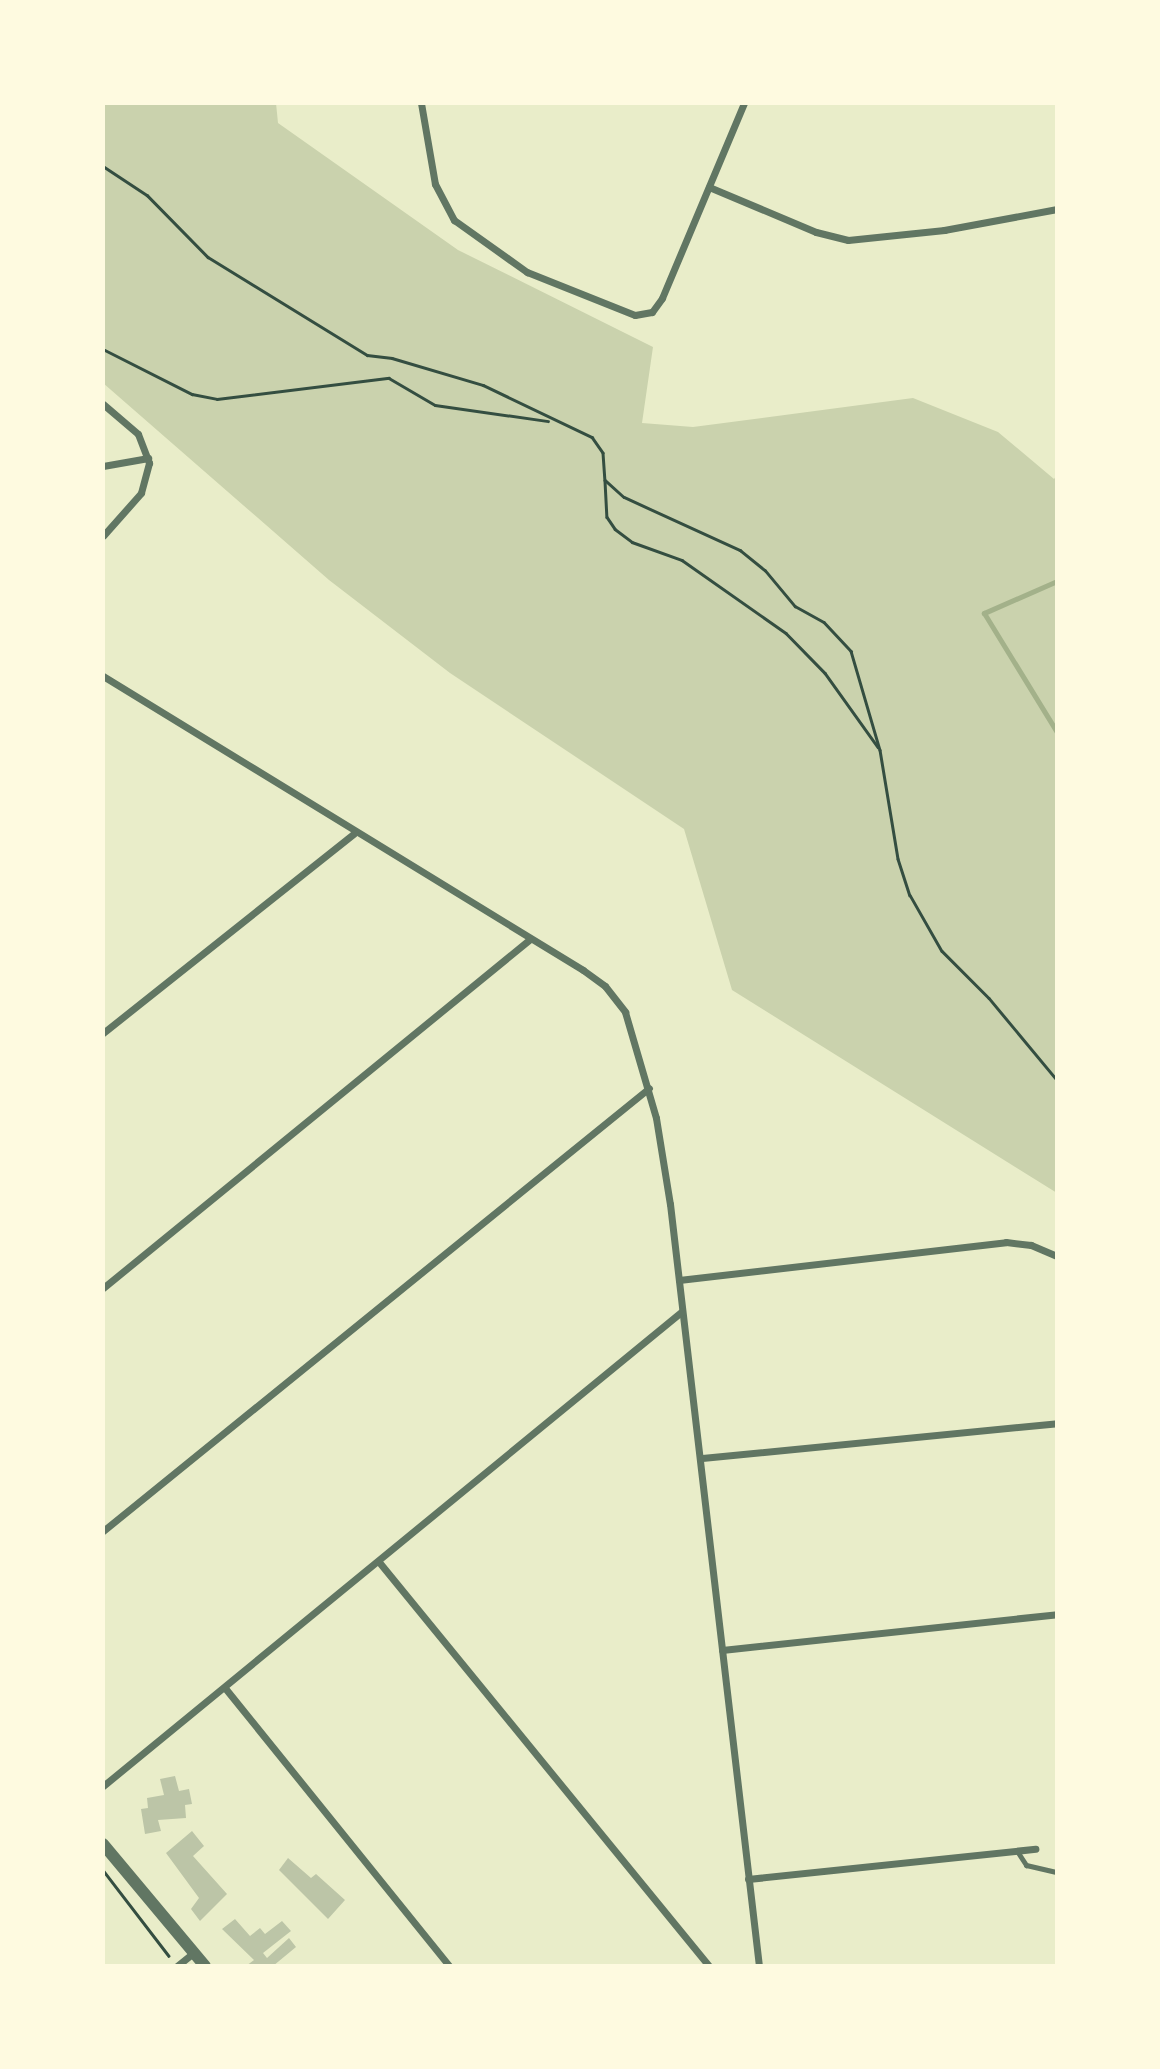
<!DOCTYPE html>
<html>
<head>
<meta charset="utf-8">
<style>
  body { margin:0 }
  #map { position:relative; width:1160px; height:2069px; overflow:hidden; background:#e9edc9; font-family:Roboto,sans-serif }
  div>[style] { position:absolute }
  .green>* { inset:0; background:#cad2ad }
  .stream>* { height:5px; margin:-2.5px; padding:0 2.5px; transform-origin:2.5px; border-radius:2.5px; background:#a3b18a }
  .building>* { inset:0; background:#bcc5a7 }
  .path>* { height:2.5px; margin:-1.25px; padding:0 1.25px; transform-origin:1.25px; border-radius:1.25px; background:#344e41 }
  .service>* { height:5px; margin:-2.5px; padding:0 2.5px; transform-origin:2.5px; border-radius:2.5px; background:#617663 }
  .minor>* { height:7px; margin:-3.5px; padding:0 3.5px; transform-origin:3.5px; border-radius:3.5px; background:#617663 }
  .tertiary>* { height:12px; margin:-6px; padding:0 6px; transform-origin:6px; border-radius:6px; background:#617663 }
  span { translate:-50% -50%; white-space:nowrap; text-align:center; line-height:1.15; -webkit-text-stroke:6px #fefae0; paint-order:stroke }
  .frame { position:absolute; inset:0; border:105px solid #fefae0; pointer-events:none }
</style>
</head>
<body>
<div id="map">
  <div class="green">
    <i style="clip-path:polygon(103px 103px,276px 103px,278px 123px,458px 250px,653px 347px,642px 423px,693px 427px,913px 398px,998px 432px,1054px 479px,1057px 475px,1057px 1193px,732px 990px,684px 829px,450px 673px,329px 580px,103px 383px)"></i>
  </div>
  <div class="stream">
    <i style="left:1057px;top:581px;width:80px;rotate:156.3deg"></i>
    <i style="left:984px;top:613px;width:140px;rotate:58.5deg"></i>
  </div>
  <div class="building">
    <i style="clip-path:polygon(175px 1776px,179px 1791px,189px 1789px,192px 1804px,185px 1805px,186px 1818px,158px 1820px,161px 1831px,145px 1834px,141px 1809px,148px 1808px,147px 1798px,164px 1795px,160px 1779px)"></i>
    <i style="clip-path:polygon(192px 1831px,204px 1846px,193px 1856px,227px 1894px,200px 1921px,191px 1909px,199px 1898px,166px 1853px)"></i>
    <i style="clip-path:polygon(288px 1858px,311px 1878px,316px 1874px,345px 1900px,328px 1919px,279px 1870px)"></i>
    <i style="clip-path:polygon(235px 1919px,250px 1936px,260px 1928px,265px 1934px,282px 1921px,291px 1931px,263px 1953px,267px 1958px,289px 1938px,296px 1947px,273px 1966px,246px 1966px,254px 1960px,222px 1929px)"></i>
  </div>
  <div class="path">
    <i style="left:103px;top:166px;width:53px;rotate:33.4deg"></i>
    <i style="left:147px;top:195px;width:87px;rotate:45.5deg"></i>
    <i style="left:208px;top:257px;width:187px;rotate:31.6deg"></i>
    <i style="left:367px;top:355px;width:25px;rotate:7deg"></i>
    <i style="left:392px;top:358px;width:95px;rotate:16.5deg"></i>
    <i style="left:483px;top:385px;width:121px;rotate:25.5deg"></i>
    <i style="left:592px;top:437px;width:19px;rotate:55deg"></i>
    <i style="left:603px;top:453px;width:27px;rotate:86deg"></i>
    <i style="left:605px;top:480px;width:25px;rotate:42deg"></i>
    <i style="left:624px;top:497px;width:128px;rotate:24.6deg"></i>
    <i style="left:740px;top:550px;width:32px;rotate:39deg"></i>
    <i style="left:765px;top:570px;width:47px;rotate:50.2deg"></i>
    <i style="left:795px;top:606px;width:33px;rotate:29deg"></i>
    <i style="left:824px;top:622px;width:40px;rotate:47deg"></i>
    <i style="left:851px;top:651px;width:103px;rotate:73.7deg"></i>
    <i style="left:880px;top:750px;width:110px;rotate:80.6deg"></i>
    <i style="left:898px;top:859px;width:38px;rotate:72deg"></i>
    <i style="left:910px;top:895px;width:64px;rotate:60.3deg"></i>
    <i style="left:942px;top:951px;width:66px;rotate:45deg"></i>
    <i style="left:989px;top:998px;width:107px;rotate:50.3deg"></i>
    <i style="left:103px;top:349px;width:100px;rotate:26.8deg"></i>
    <i style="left:192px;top:394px;width:25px;rotate:11deg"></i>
    <i style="left:217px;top:399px;width:173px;rotate:-7deg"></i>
    <i style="left:389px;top:378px;width:53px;rotate:30.4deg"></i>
    <i style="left:435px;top:405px;width:114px;rotate:8.1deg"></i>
    <i style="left:605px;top:481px;width:36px;rotate:87deg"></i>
    <i style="left:607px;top:517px;width:14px;rotate:56deg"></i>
    <i style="left:615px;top:529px;width:21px;rotate:37deg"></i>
    <i style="left:632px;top:542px;width:53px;rotate:19.8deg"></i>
    <i style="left:682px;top:560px;width:127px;rotate:35.1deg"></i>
    <i style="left:786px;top:633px;width:56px;rotate:45.7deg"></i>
    <i style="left:825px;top:673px;width:91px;rotate:54.4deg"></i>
    <i style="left:103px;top:1870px;width:108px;rotate:52.5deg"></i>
  </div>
  <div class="service">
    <i style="left:1017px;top:1851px;width:17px;rotate:57deg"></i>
    <i style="left:1026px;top:1865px;width:32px;rotate:13deg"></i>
  </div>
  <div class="minor">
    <i style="left:421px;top:103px;width:82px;rotate:80.2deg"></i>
    <i style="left:435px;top:184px;width:41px;rotate:62.2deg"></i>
    <i style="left:454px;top:220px;width:90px;rotate:35.5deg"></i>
    <i style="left:527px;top:272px;width:116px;rotate:21.7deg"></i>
    <i style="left:635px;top:315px;width:17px;rotate:-10deg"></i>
    <i style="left:652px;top:312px;width:17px;rotate:-54deg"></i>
    <i style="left:662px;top:298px;width:212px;rotate:-67.2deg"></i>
    <i style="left:709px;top:187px;width:116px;rotate:22.8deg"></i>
    <i style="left:816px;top:232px;width:33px;rotate:14deg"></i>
    <i style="left:848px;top:240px;width:97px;rotate:-5.9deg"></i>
    <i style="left:944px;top:230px;width:115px;rotate:-10.5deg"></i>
    <i style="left:103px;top:404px;width:46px;rotate:40.6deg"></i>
    <i style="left:138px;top:434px;width:31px;rotate:69deg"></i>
    <i style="left:149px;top:463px;width:31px;rotate:105deg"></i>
    <i style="left:141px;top:493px;width:57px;rotate:131.5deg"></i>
    <i style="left:103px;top:466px;width:46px;rotate:-10.1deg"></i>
    <i style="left:103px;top:676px;width:563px;rotate:31.49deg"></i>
    <i style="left:583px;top:970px;width:27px;rotate:36deg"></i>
    <i style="left:605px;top:986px;width:33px;rotate:52deg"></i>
    <i style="left:625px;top:1012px;width:110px;rotate:73.7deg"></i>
    <i style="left:656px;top:1118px;width:87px;rotate:80.8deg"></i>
    <i style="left:670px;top:1204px;width:767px;rotate:83.34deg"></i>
    <i style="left:103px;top:1033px;width:321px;rotate:-38.5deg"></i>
    <i style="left:679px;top:1280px;width:329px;rotate:-6.6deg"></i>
    <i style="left:1006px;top:1242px;width:25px;rotate:7deg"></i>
    <i style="left:1031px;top:1245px;width:28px;rotate:23deg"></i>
    <i style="left:103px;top:1288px;width:550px;rotate:-39.25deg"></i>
    <i style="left:702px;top:1458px;width:357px;rotate:-5.6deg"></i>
    <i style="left:103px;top:1531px;width:703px;rotate:-39.05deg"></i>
    <i style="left:379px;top:1562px;width:522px;rotate:50.76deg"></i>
    <i style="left:722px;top:1650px;width:337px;rotate:-6.1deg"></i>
    <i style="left:225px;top:1688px;width:357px;rotate:51.1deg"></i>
    <i style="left:103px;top:1786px;width:748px;rotate:-39.35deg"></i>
    <i style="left:748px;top:1879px;width:289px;rotate:-6deg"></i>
    <i style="left:177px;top:1966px;width:22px;rotate:-39deg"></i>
  </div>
  <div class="tertiary">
    <i style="left:103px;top:1844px;width:159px;rotate:50.1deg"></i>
  </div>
  <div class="frame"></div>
</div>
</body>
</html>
